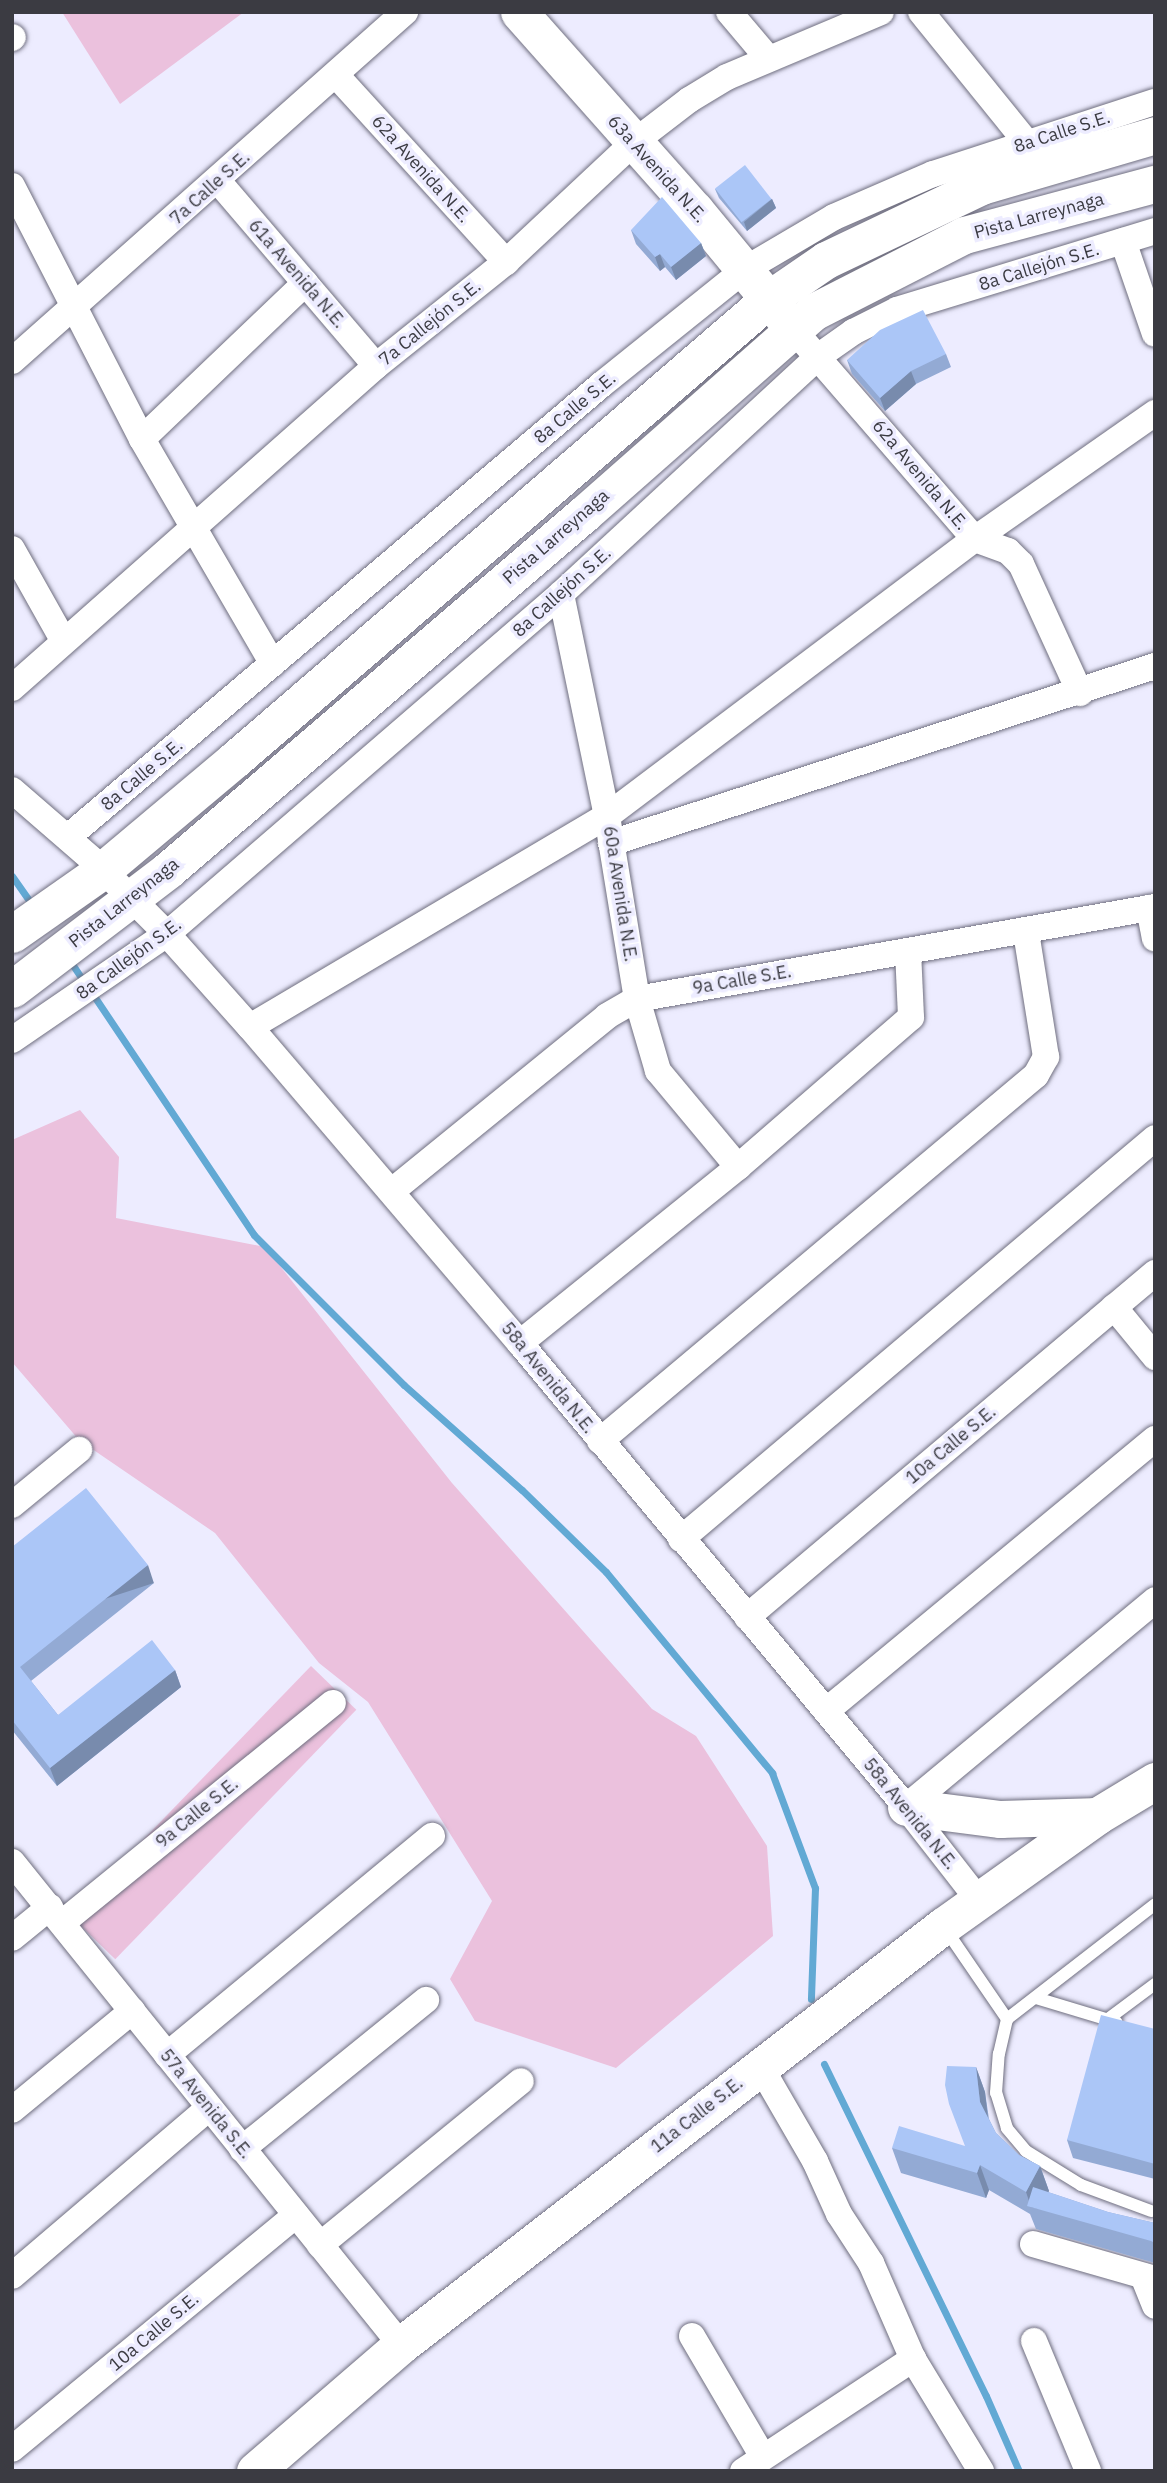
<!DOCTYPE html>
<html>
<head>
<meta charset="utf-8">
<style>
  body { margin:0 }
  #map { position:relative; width:1167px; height:2483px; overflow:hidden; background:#edecff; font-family:"IBM Plex Sans",sans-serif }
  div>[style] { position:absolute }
  .green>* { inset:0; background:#ebc1dd; transform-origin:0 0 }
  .stream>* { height:7px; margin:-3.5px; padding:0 3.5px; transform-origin:3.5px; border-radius:3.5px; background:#62a9d4 }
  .roads { filter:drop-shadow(0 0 2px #6f6e7f) drop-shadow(0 0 2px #6f6e7f) }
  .lane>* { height:12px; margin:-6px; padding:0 6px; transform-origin:6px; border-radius:6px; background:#fff }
  .street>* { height:26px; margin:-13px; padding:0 13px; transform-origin:13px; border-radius:13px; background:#fff }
  .secondary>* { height:37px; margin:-18.5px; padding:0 18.5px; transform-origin:18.5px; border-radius:18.5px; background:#fff }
  .wall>* { inset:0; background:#93aad4 }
  .shaded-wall>* { inset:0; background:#788bad; transform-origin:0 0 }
  .building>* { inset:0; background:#abc6f7; transform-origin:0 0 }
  span { translate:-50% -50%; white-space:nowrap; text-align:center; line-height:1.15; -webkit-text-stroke:7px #edecff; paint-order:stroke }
  .street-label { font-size:18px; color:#3b3b42 }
  .frame { position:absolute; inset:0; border:14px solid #3b3b42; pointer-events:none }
</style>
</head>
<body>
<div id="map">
  <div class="green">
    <i style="clip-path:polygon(62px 12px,244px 12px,120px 104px)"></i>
    <i style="clip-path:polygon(80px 1110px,119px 1157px,116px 1218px,265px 1247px,452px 1483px,652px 1709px,696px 1736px,767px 1846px,773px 1936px,616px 2068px,475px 2021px,450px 1979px,492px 1901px,368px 1702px,319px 1663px,215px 1533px,79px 1440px,12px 1362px,12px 1140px)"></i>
    <i style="left:311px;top:1666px;width:63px;height:347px;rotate:44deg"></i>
  </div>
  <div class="stream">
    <i style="left:12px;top:876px;width:38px;rotate:55deg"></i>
    <i style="left:68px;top:958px;width:30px;rotate:56deg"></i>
    <i style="left:92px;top:993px;width:291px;rotate:56.2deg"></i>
    <i style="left:254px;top:1235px;width:212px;rotate:45deg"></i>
    <i style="left:404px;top:1385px;width:158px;rotate:41.7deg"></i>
    <i style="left:522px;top:1490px;width:117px;rotate:44.3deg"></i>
    <i style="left:606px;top:1572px;width:261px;rotate:50.4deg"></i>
    <i style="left:772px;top:1773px;width:123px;rotate:69.5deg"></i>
    <i style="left:815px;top:1888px;width:111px;rotate:92.1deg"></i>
    <i style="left:824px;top:2064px;width:369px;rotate:64deg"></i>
    <i style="left:986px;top:2396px;width:82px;rotate:66.3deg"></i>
  </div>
  <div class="roads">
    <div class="lane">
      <i style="left:944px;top:1927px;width:112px;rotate:55.6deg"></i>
      <i style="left:1036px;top:1998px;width:84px;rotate:16.7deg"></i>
      <i style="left:1108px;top:2019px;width:59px;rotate:-36.7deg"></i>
      <i style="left:1151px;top:2211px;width:75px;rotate:-159.6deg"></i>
      <i style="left:1081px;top:2185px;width:65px;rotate:-148.3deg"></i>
      <i style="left:1026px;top:2151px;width:30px;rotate:-130deg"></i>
      <i style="left:1007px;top:2128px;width:37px;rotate:-107deg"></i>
      <i style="left:996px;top:2093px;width:39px;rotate:-86deg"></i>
      <i style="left:999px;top:2054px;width:36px;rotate:-77deg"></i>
      <i style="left:1007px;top:2019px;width:187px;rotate:-37.8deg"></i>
    </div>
    <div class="street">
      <i style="left:729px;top:12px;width:59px;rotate:49.8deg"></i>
      <i style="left:921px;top:12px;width:170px;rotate:51deg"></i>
      <i style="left:12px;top:38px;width:1px;rotate:-45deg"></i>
      <i style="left:336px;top:75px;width:253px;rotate:47.7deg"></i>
      <i style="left:218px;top:181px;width:243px;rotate:49.5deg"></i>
      <i style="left:12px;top:186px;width:284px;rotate:62.8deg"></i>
      <i style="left:142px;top:439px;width:260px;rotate:59.8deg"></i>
      <i style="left:1123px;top:241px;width:98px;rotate:71deg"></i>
      <i style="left:792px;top:328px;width:279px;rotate:49.1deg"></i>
      <i style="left:975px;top:539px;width:35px;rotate:20deg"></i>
      <i style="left:1008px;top:551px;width:18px;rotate:45deg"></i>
      <i style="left:1021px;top:564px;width:142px;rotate:65.4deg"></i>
      <i style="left:12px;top:361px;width:526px;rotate:-41.61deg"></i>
      <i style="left:142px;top:439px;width:226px;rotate:-43.7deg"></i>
      <i style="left:12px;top:549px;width:104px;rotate:60.7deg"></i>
      <i style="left:561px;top:594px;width:227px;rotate:78.3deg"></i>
      <i style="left:607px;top:816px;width:185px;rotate:80.7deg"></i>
      <i style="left:637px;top:999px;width:75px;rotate:73.7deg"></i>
      <i style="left:658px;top:1071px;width:125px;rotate:50.2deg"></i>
      <i style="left:12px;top:688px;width:486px;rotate:-41.5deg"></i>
      <i style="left:376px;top:366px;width:166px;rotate:-38.7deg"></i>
      <i style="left:506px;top:262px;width:174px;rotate:-43.1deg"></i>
      <i style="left:633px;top:143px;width:71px;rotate:-37.5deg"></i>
      <i style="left:689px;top:100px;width:44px;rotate:-31.2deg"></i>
      <i style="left:727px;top:77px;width:167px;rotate:-22.9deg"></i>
      <i style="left:12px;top:790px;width:108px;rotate:40.9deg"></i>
      <i style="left:94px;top:861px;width:103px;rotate:45deg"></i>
      <i style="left:167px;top:934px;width:125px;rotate:48.3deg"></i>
      <i style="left:250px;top:1027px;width:416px;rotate:49.5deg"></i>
      <i style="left:520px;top:1343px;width:604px;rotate:50.24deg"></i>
      <i style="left:906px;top:1807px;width:117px;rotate:52deg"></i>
      <i style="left:68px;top:837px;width:699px;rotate:-40.3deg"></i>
      <i style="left:601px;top:385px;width:184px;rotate:-38.8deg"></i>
      <i style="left:744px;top:270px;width:104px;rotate:-30.5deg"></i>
      <i style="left:834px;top:217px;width:108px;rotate:-23.5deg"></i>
      <i style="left:933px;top:174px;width:233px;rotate:-18deg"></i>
      <i style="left:611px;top:843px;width:572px;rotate:-18.02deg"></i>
      <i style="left:1149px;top:908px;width:31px;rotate:79deg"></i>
      <i style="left:250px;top:1027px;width:415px;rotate:-30.6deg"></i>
      <i style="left:607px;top:816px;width:461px;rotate:-37deg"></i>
      <i style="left:975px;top:539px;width:220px;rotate:-35deg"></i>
      <i style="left:12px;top:1040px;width:188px;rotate:-34.4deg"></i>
      <i style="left:167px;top:934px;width:520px;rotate:-40.79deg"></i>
      <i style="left:561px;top:594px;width:351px;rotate:-42.7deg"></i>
      <i style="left:819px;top:356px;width:42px;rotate:-35.2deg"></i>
      <i style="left:853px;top:332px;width:49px;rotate:-26.6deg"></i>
      <i style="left:897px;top:310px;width:270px;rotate:-17deg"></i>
      <i style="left:392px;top:1191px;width:277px;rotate:-39.1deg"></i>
      <i style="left:607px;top:1016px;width:34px;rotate:-30deg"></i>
      <i style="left:637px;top:999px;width:526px;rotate:-10.07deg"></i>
      <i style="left:1114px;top:1307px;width:65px;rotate:50.6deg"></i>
      <i style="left:520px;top:1343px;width:280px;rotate:-38.9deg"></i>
      <i style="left:738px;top:1167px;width:229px;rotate:-40.9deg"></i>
      <i style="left:911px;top:1017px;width:66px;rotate:-92.6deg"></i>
      <i style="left:600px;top:1441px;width:569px;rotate:-40.01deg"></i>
      <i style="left:1036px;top:1075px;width:21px;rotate:-61deg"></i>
      <i style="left:1046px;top:1057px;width:127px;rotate:-99.1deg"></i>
      <i style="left:12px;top:1505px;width:87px;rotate:-39.4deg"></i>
      <i style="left:681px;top:1539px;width:621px;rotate:-40.23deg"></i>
      <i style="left:747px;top:1617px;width:534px;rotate:-40.14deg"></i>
      <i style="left:826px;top:1711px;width:427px;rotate:-39.6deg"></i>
      <i style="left:906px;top:1807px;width:324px;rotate:-39.7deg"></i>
      <i style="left:12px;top:1862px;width:620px;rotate:51.15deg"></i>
      <i style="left:62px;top:1923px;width:349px;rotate:-39.1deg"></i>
      <i style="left:12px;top:1938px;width:49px;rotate:-39.2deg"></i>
      <i style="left:167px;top:2055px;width:344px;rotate:-39.6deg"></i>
      <i style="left:760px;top:2066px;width:110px;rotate:59.9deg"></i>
      <i style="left:815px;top:2161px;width:58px;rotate:65.6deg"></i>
      <i style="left:839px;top:2214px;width:59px;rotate:56.9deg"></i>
      <i style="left:871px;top:2263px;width:105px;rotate:66.4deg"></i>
      <i style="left:913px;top:2359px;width:131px;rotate:58.7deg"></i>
      <i style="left:12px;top:2110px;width:156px;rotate:-39.5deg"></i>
      <i style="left:242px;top:2149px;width:237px;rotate:-39deg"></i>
      <i style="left:1033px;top:2244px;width:127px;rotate:16deg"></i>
      <i style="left:320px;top:2245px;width:259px;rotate:-39.2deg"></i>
      <i style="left:12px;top:2276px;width:259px;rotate:-40.5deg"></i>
      <i style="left:1143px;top:2276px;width:32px;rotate:68deg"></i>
      <i style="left:692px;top:2336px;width:140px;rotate:59.6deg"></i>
      <i style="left:1034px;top:2341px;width:141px;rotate:67.4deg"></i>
      <i style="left:12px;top:2449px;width:368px;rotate:-39.5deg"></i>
      <i style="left:743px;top:2471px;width:204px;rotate:-33.4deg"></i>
    </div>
    <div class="secondary">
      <i style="left:519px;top:12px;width:265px;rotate:48.4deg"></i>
      <i style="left:695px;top:210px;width:141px;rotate:50.5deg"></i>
      <i style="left:12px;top:934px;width:111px;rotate:-35.1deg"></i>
      <i style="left:103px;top:870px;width:171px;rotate:-40deg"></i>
      <i style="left:234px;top:760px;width:706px;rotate:-40.75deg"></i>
      <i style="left:769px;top:299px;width:69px;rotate:-34.4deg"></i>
      <i style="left:826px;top:260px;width:172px;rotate:-25.5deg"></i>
      <i style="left:981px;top:186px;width:181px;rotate:-16.3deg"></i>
      <i style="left:12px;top:989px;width:196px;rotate:-37.3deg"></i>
      <i style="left:168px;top:870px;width:548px;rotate:-40.56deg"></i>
      <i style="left:584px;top:514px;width:305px;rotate:-41.4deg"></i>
      <i style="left:813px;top:312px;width:169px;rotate:-27deg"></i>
      <i style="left:964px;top:235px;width:198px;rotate:-15deg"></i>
      <i style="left:906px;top:1807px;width:95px;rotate:7.3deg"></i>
      <i style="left:1000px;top:1819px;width:97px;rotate:-1.8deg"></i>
      <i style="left:255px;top:2471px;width:193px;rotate:-40.8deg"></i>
      <i style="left:401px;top:2345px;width:685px;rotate:-37.71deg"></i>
      <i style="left:943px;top:1926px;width:189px;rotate:-35.5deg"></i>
      <i style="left:1097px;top:1816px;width:68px;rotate:-31.1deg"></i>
    </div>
  </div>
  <div class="wall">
    <i style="clip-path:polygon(715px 189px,772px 199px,776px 208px,747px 231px,719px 198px)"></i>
    <i style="clip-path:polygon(631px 230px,701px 243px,706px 256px,676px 280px,665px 267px,660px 271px,636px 244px)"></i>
    <i style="clip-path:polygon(946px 354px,951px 367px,916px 384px,885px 411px,852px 374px,847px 360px)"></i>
    <i style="clip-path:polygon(12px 1547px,154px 1583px,31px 1681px,58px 1715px,175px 1670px,181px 1687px,57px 1786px,12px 1730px)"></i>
    <i style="clip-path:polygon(1155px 2029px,1155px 2179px,1073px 2158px,1067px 2140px)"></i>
    <i style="clip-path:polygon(976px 2067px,985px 2092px,989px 2119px,996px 2133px,1019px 2155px,1040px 2166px,1049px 2191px,1048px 2192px,1108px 2212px,1155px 2223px,1155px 2263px,1036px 2229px,1030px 2214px,989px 2190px,986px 2198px,901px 2173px,892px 2148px,965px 2146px)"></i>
  </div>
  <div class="shaded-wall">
    <i style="clip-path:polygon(772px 199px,776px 208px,747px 231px,744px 222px)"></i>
    <i style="clip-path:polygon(701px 243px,706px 256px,676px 280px,671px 267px)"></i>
    <i style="clip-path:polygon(660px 254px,665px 267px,660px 271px,655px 257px)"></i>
    <i style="clip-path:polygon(911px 371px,916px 384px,885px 411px,880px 398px)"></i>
    <i style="left:148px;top:1565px;width:19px;height:164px;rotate:72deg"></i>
    <i style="clip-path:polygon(175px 1670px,181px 1687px,57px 1786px,50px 1768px)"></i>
    <i style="clip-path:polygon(976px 2067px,985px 2092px,989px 2127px,980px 2102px)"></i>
    <i style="clip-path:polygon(980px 2165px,989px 2190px,986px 2198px,977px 2173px)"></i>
    <i style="clip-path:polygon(1040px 2166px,1049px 2191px,1039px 2209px,1031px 2207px,1026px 2192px)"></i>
  </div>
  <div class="building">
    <i style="left:745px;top:165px;width:43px;height:38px;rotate:52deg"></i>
    <i style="clip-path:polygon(662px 197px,701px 243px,671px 267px,660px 254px,655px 257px,631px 230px)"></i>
    <i style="clip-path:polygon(923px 310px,946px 354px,911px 371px,880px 398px,847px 360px,880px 330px)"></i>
    <i style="clip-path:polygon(86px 1488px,148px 1565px,20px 1667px,58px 1715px,152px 1640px,175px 1670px,50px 1768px,12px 1720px,12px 1547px)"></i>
    <i style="clip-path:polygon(1101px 2015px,1155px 2029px,1155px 2164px,1067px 2140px)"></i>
    <i style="clip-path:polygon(947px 2066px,976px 2067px,980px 2102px,996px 2133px,1019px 2155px,1040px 2166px,1026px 2192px,980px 2165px,977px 2173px,892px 2148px,899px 2126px,965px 2146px,949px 2104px,945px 2085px)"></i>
    <i style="clip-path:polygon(1033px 2187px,1108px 2212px,1155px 2223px,1155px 2243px,1151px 2241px,1027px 2206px)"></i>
  </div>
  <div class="street-label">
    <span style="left:1062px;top:132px;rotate:-18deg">8a Calle S.E.</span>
    <span style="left:421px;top:169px;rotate:48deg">62a Avenida N.E.</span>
    <span style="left:657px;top:169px;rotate:48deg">63a Avenida N.E.</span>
    <span style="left:210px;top:188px;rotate:-42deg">7a Calle S.E.</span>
    <span style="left:1039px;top:216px;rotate:-15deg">Pista Larreynaga</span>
    <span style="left:1039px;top:267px;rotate:-17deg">8a Callejón S.E.</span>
    <span style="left:297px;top:274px;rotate:49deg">61a Avenida N.E.</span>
    <span style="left:430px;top:323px;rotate:-39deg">7a Callejón S.E.</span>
    <span style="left:575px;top:408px;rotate:-40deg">8a Calle S.E.</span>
    <span style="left:920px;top:475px;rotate:50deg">62a Avenida N.E.</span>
    <span style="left:556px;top:537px;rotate:-41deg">Pista Larreynaga</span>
    <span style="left:562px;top:592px;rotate:-42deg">8a Callejón S.E.</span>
    <span style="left:142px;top:775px;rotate:-40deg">8a Calle S.E.</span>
    <span style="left:620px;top:894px;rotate:81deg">60a Avenida N.E.</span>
    <span style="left:124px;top:903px;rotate:-38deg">Pista Larreynaga</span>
    <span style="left:129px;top:959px;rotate:-36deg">8a Callejón S.E.</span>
    <span style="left:742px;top:980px;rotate:-10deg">9a Calle S.E.</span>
    <span style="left:548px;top:1378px;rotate:51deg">58a Avenida N.E.</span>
    <span style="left:951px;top:1445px;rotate:-40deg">10a Calle S.E.</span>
    <span style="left:197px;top:1813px;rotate:-39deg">9a Calle S.E.</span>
    <span style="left:910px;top:1814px;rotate:51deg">58a Avenida N.E.</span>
    <span style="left:206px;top:2104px;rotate:51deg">57a Avenida S.E.</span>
    <span style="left:697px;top:2115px;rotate:-38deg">11a Calle S.E.</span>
    <span style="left:154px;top:2332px;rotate:-40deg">10a Calle S.E.</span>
  </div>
  <div class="frame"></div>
</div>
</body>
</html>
